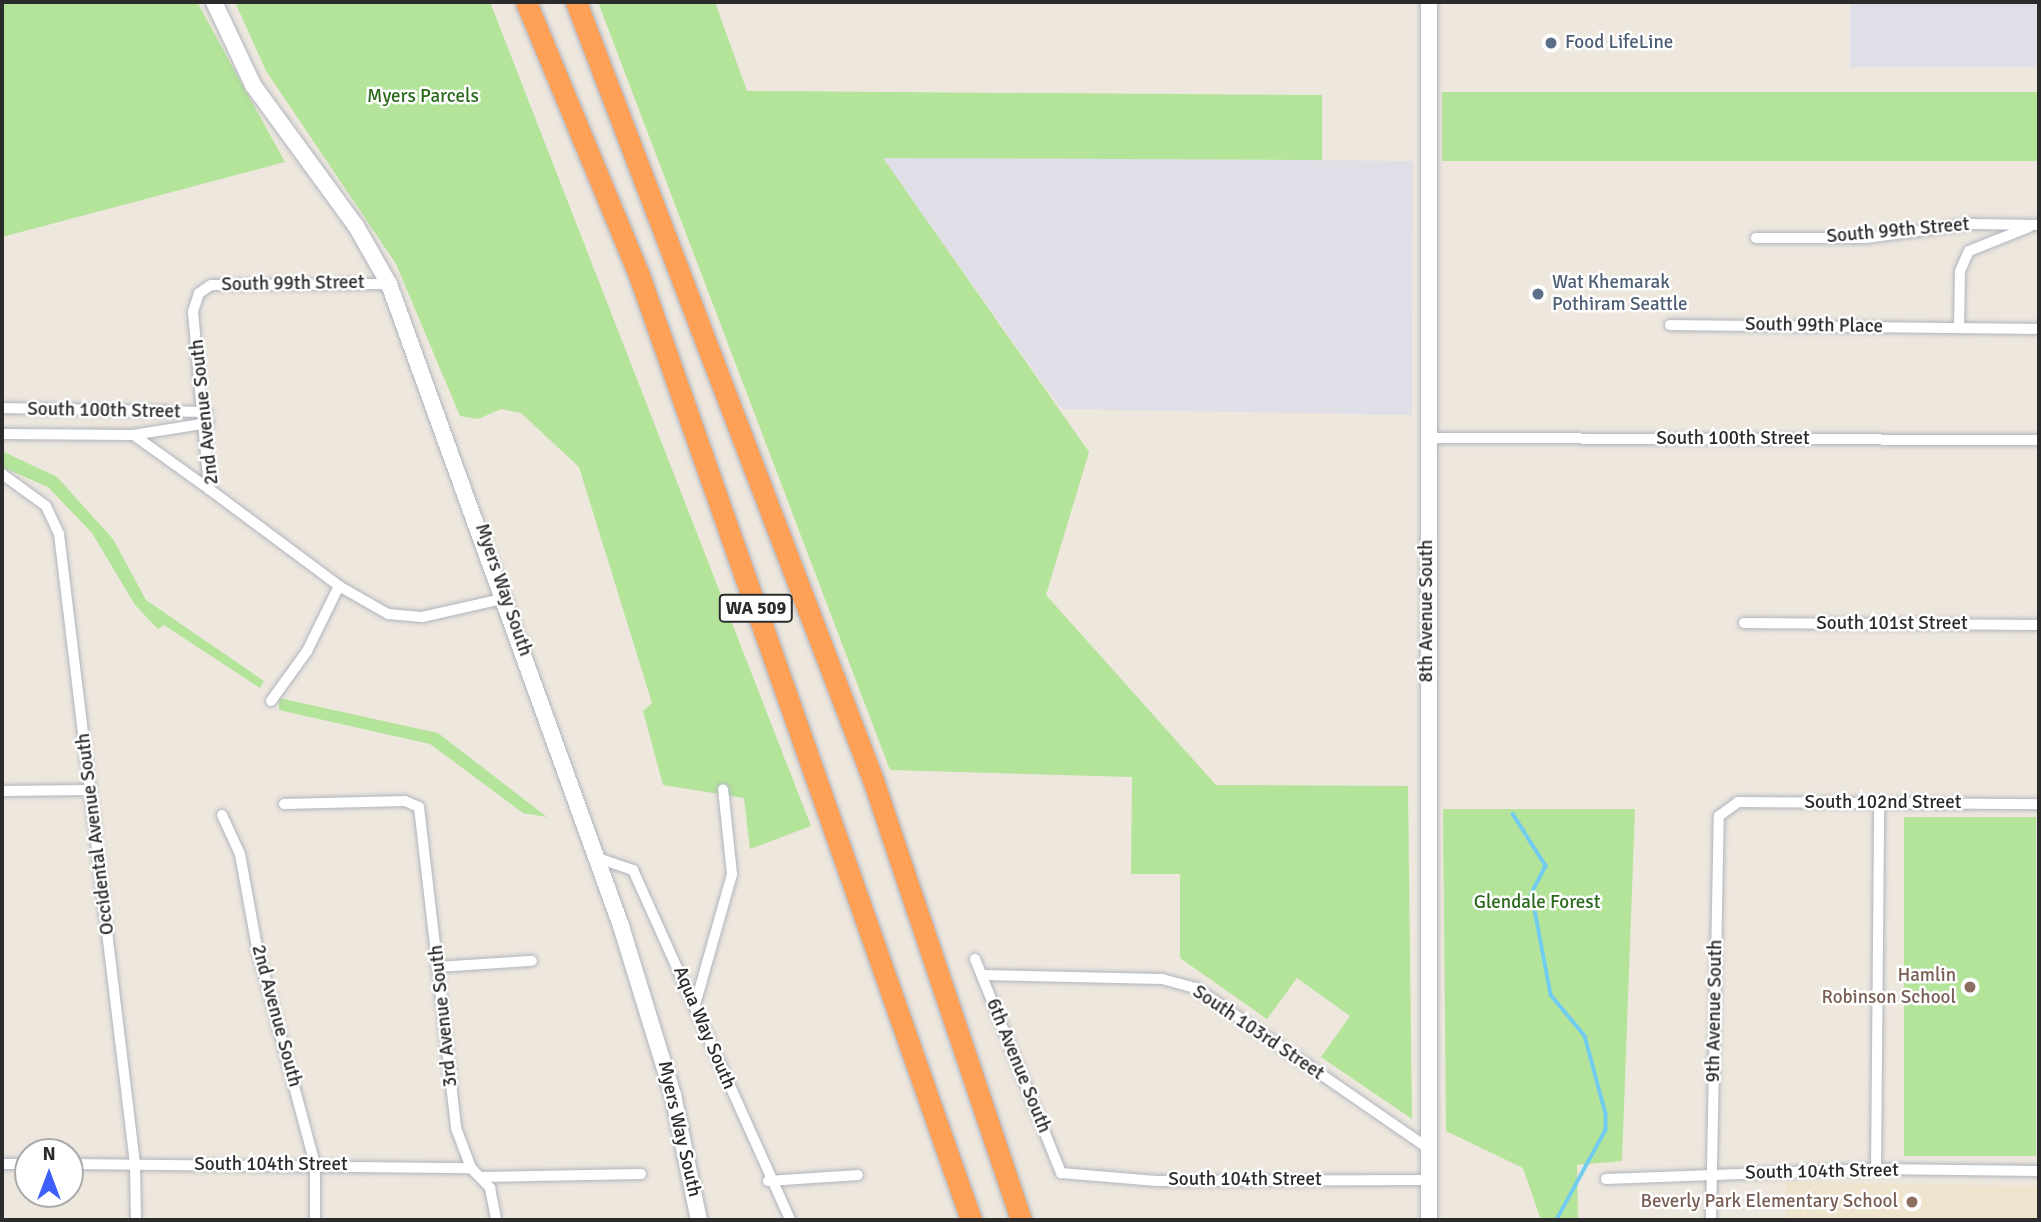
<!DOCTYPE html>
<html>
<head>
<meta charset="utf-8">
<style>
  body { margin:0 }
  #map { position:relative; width:2041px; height:1222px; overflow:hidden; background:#ede7de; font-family:Signika,sans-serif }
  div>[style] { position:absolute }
  .industrial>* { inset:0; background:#e0dee6; transform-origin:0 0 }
  .education>* { inset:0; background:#efe4cd; transform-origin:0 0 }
  .green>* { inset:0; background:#b3e49a; transform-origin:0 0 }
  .stream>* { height:3.5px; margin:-1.75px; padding:0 1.75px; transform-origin:1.75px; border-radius:1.75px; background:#71ccef }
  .roads { filter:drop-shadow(0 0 2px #b1b4bf) drop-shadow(0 0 2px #b1b4bf) }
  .street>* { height:10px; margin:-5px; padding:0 5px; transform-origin:5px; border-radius:5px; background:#fff }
  .secondary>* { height:16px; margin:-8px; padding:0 8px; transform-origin:8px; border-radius:8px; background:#fff }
  .highway>* { height:21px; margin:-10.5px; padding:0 10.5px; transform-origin:10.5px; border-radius:10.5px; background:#fea157 }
  .dots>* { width:19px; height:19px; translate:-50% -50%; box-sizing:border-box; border:4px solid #fff; border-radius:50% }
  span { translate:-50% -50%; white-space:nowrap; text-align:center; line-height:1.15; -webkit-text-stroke:5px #fff; paint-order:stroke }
  .shield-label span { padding:2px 5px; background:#fff; border:2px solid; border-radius:5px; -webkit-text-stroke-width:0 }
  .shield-label { font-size:18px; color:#2b2b2b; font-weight:700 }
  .service-label { font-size:19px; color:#4e5e75 }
  .left { translate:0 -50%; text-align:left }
  .park-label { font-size:19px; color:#2a691a }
  .street-label { font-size:19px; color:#2b2b2b }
  .education-label { font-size:19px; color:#785e54 }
  .right { translate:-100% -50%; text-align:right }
  .frame { position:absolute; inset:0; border:4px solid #2b2b2b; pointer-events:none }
  .north { position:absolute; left:14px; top:1138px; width:70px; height:70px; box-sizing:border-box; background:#fff; border:2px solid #aaa; border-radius:50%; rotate:0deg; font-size:19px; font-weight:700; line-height:28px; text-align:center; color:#2b2b2b }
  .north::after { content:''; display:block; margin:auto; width:24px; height:32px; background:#3e5ffa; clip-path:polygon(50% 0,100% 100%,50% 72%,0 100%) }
</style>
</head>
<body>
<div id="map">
  <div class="industrial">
    <i style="left:1850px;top:2px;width:189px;height:65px"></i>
    <i style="clip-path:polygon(882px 157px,1413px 161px,1412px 415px,1061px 409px)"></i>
  </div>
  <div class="education">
    <i style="left:1786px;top:1182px;width:253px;height:38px;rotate:1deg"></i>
  </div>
  <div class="green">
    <i style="clip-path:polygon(2px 2px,197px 2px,285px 162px,2px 237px)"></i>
    <i style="clip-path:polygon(235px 2px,490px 2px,811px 826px,750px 849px,744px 798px,663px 785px,643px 711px,652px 703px,579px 467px,521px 413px,501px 409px,478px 419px,460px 416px,396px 264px,266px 71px)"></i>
    <i style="clip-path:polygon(598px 2px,715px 2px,747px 91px,1322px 95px,1322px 160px,883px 158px,1089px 452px,1046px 595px,1216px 785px,1408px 786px,1412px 1119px,1321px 1057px,1350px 1016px,1297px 978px,1267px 1019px,1180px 958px,1180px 874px,1131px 874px,1132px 777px,890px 770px)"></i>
    <i style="left:1442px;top:92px;width:597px;height:69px"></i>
    <i style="clip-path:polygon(2px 451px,57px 477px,113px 539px,146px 600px,264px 681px,260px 688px,164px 625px,158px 629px,135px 605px,92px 533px,48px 487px,2px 467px)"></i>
    <i style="clip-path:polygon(279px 698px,438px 733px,547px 817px,523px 813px,430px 744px,279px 710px)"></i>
    <i style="clip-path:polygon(1443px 809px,1635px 809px,1622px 1161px,1577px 1165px,1578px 1220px,1541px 1220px,1523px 1168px,1446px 1131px)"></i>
    <i style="left:1904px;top:817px;width:132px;height:339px"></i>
  </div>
  <div class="stream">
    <i style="left:1513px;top:814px;width:62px;rotate:57.6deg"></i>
    <i style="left:1546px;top:866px;width:31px;rotate:117deg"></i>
    <i style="left:1532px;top:894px;width:103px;rotate:79.3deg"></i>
    <i style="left:1551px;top:995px;width:53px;rotate:50.3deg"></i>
    <i style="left:1585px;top:1036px;width:81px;rotate:74.9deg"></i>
    <i style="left:1606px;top:1114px;width:16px;rotate:90deg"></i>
    <i style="left:1606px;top:1130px;width:102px;rotate:118.6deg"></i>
  </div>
  <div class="roads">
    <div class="street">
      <i style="left:1756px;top:238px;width:109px"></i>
      <i style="left:1865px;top:238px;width:108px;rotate:-7.5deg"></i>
      <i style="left:1972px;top:224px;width:67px;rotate:0.9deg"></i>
      <i style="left:389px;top:284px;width:178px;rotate:179.7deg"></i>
      <i style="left:211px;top:285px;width:14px;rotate:146deg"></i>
      <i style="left:199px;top:293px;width:20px;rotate:108deg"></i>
      <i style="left:193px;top:312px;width:178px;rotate:84.8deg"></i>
      <i style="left:209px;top:489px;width:162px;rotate:36.7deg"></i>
      <i style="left:339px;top:586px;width:56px;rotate:29.7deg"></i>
      <i style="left:388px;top:614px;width:34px;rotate:5deg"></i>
      <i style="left:422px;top:617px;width:86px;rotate:-12.7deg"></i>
      <i style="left:1670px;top:325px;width:369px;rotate:0.6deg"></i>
      <i style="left:1959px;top:328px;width:57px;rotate:-89deg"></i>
      <i style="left:1960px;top:271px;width:22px;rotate:-66deg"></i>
      <i style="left:1969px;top:251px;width:65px;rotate:-21.8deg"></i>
      <i style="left:2px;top:408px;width:205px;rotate:1.1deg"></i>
      <i style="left:2px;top:434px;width:131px;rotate:0.4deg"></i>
      <i style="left:133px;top:435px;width:76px;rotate:-9.1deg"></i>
      <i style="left:135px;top:436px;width:91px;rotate:35.6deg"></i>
      <i style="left:1427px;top:438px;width:612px;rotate:0.19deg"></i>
      <i style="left:2px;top:474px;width:54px;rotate:36deg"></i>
      <i style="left:46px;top:506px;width:31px;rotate:65deg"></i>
      <i style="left:59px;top:534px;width:635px;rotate:83.12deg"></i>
      <i style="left:135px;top:1164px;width:56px;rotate:89deg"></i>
      <i style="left:1744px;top:623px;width:295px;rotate:0.4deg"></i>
      <i style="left:271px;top:701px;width:62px;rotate:-54.2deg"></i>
      <i style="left:307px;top:651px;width:72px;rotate:-63.8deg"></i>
      <i style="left:2px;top:791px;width:89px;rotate:-0.6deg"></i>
      <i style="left:284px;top:804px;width:121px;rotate:-1.4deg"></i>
      <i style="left:405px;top:801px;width:15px;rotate:23deg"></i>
      <i style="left:419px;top:807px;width:323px;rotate:83.4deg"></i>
      <i style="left:456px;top:1128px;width:43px;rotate:69.4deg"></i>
      <i style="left:471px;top:1168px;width:28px;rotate:46deg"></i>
      <i style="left:490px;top:1188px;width:33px;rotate:79deg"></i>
      <i style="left:222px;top:815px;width:43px;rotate:65.2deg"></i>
      <i style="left:240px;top:854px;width:96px;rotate:79.7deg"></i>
      <i style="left:257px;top:948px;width:224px;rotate:75deg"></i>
      <i style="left:315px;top:1164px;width:56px;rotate:90deg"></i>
      <i style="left:598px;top:858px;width:37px;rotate:19deg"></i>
      <i style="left:633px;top:870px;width:384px;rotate:65.8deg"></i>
      <i style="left:975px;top:959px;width:231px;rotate:68.1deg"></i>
      <i style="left:1061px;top:1173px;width:96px;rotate:4.8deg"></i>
      <i style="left:1157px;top:1181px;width:272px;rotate:-0.2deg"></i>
      <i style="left:438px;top:967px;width:94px;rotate:-3.7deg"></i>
      <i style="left:982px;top:975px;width:180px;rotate:1.3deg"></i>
      <i style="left:1162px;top:979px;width:35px;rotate:15deg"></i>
      <i style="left:1196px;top:988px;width:283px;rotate:34.6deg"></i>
      <i style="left:695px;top:1005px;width:136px;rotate:-74.2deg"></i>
      <i style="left:732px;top:874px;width:85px;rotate:-96deg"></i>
      <i style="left:2px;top:1164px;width:26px"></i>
      <i style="left:70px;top:1164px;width:401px;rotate:0.6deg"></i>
      <i style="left:1876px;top:1169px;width:366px;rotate:-89.5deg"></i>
      <i style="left:482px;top:1177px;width:159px;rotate:-1.1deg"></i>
      <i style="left:1606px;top:1179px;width:270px;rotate:-2.1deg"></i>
      <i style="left:1876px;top:1169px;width:163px;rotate:0.7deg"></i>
      <i style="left:768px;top:1181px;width:90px;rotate:-3.8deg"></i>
      <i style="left:1711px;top:1220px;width:404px;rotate:-88.9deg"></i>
      <i style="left:1719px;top:816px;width:24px;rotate:-36deg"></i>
      <i style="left:1738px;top:802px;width:301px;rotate:0.4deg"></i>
    </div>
    <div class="secondary">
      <i style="left:214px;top:2px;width:92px;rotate:64.8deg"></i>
      <i style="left:253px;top:85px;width:175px;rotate:53.9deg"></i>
      <i style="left:356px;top:226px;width:67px;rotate:60.4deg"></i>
      <i style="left:389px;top:284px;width:683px;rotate:70.13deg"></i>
      <i style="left:621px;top:926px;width:177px;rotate:72.9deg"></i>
      <i style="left:673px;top:1095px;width:128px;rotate:78.3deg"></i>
      <i style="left:1429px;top:2px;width:1218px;rotate:90deg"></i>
    </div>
    <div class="highway">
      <i style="left:526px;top:2px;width:295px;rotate:67.5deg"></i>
      <i style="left:639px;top:275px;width:1002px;rotate:70.64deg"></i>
      <i style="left:576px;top:2px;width:830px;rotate:69.1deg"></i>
      <i style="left:872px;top:777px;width:467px;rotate:71.4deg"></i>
    </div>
  </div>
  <div class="dots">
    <i style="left:1551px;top:43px;background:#5c6f8a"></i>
    <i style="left:1538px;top:294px;background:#5c6f8a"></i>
    <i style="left:1970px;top:987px;background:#8d6e63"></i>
    <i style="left:1912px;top:1202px;background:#8d6e63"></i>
  </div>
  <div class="shield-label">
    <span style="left:756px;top:608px">WA 509</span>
  </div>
  <div class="service-label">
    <span class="left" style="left:1565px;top:43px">Food LifeLine</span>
    <span class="left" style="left:1552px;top:294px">Wat Khemarak<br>Pothiram Seattle</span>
  </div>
  <div class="park-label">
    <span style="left:423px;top:97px">Myers Parcels</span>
    <span style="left:1537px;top:903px">Glendale Forest</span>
  </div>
  <div class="street-label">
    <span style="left:1898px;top:231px;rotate:-5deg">South 99th Street</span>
    <span style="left:293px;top:284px;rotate:-1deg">South 99th Street</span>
    <span style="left:1814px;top:326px;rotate:1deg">South 99th Place</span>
    <span style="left:104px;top:411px;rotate:1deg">South 100th Street</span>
    <span style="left:205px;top:412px;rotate:-96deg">2nd Avenue South</span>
    <span style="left:1733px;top:439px">South 100th Street</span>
    <span style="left:503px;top:590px;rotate:71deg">Myers Way South</span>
    <span style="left:1427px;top:611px;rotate:-90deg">8th Avenue South</span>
    <span style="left:1892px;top:624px">South 101st Street</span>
    <span style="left:1883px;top:803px">South 102nd Street</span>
    <span style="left:96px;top:834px;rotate:-97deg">Occidental Avenue South</span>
    <span style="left:1715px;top:1011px;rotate:-89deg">9th Avenue South</span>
    <span style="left:276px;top:1016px;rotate:75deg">2nd Avenue South</span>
    <span style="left:444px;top:1016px;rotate:-96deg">3rd Avenue South</span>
    <span style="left:704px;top:1028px;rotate:67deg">Aqua Way South</span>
    <span style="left:1258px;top:1033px;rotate:34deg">South 103rd Street</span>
    <span style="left:1018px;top:1066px;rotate:68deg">6th Avenue South</span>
    <span style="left:679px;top:1129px;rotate:77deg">Myers Way South</span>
    <span style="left:271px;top:1165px">South 104th Street</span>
    <span style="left:1822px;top:1172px;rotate:-1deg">South 104th Street</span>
    <span style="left:1245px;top:1180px">South 104th Street</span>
  </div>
  <div class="education-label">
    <span class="right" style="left:1956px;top:987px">Hamlin<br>Robinson School</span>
    <span class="right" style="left:1898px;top:1202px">Beverly Park Elementary School</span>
  </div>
  <div class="frame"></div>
  <div class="north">N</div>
</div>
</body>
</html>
